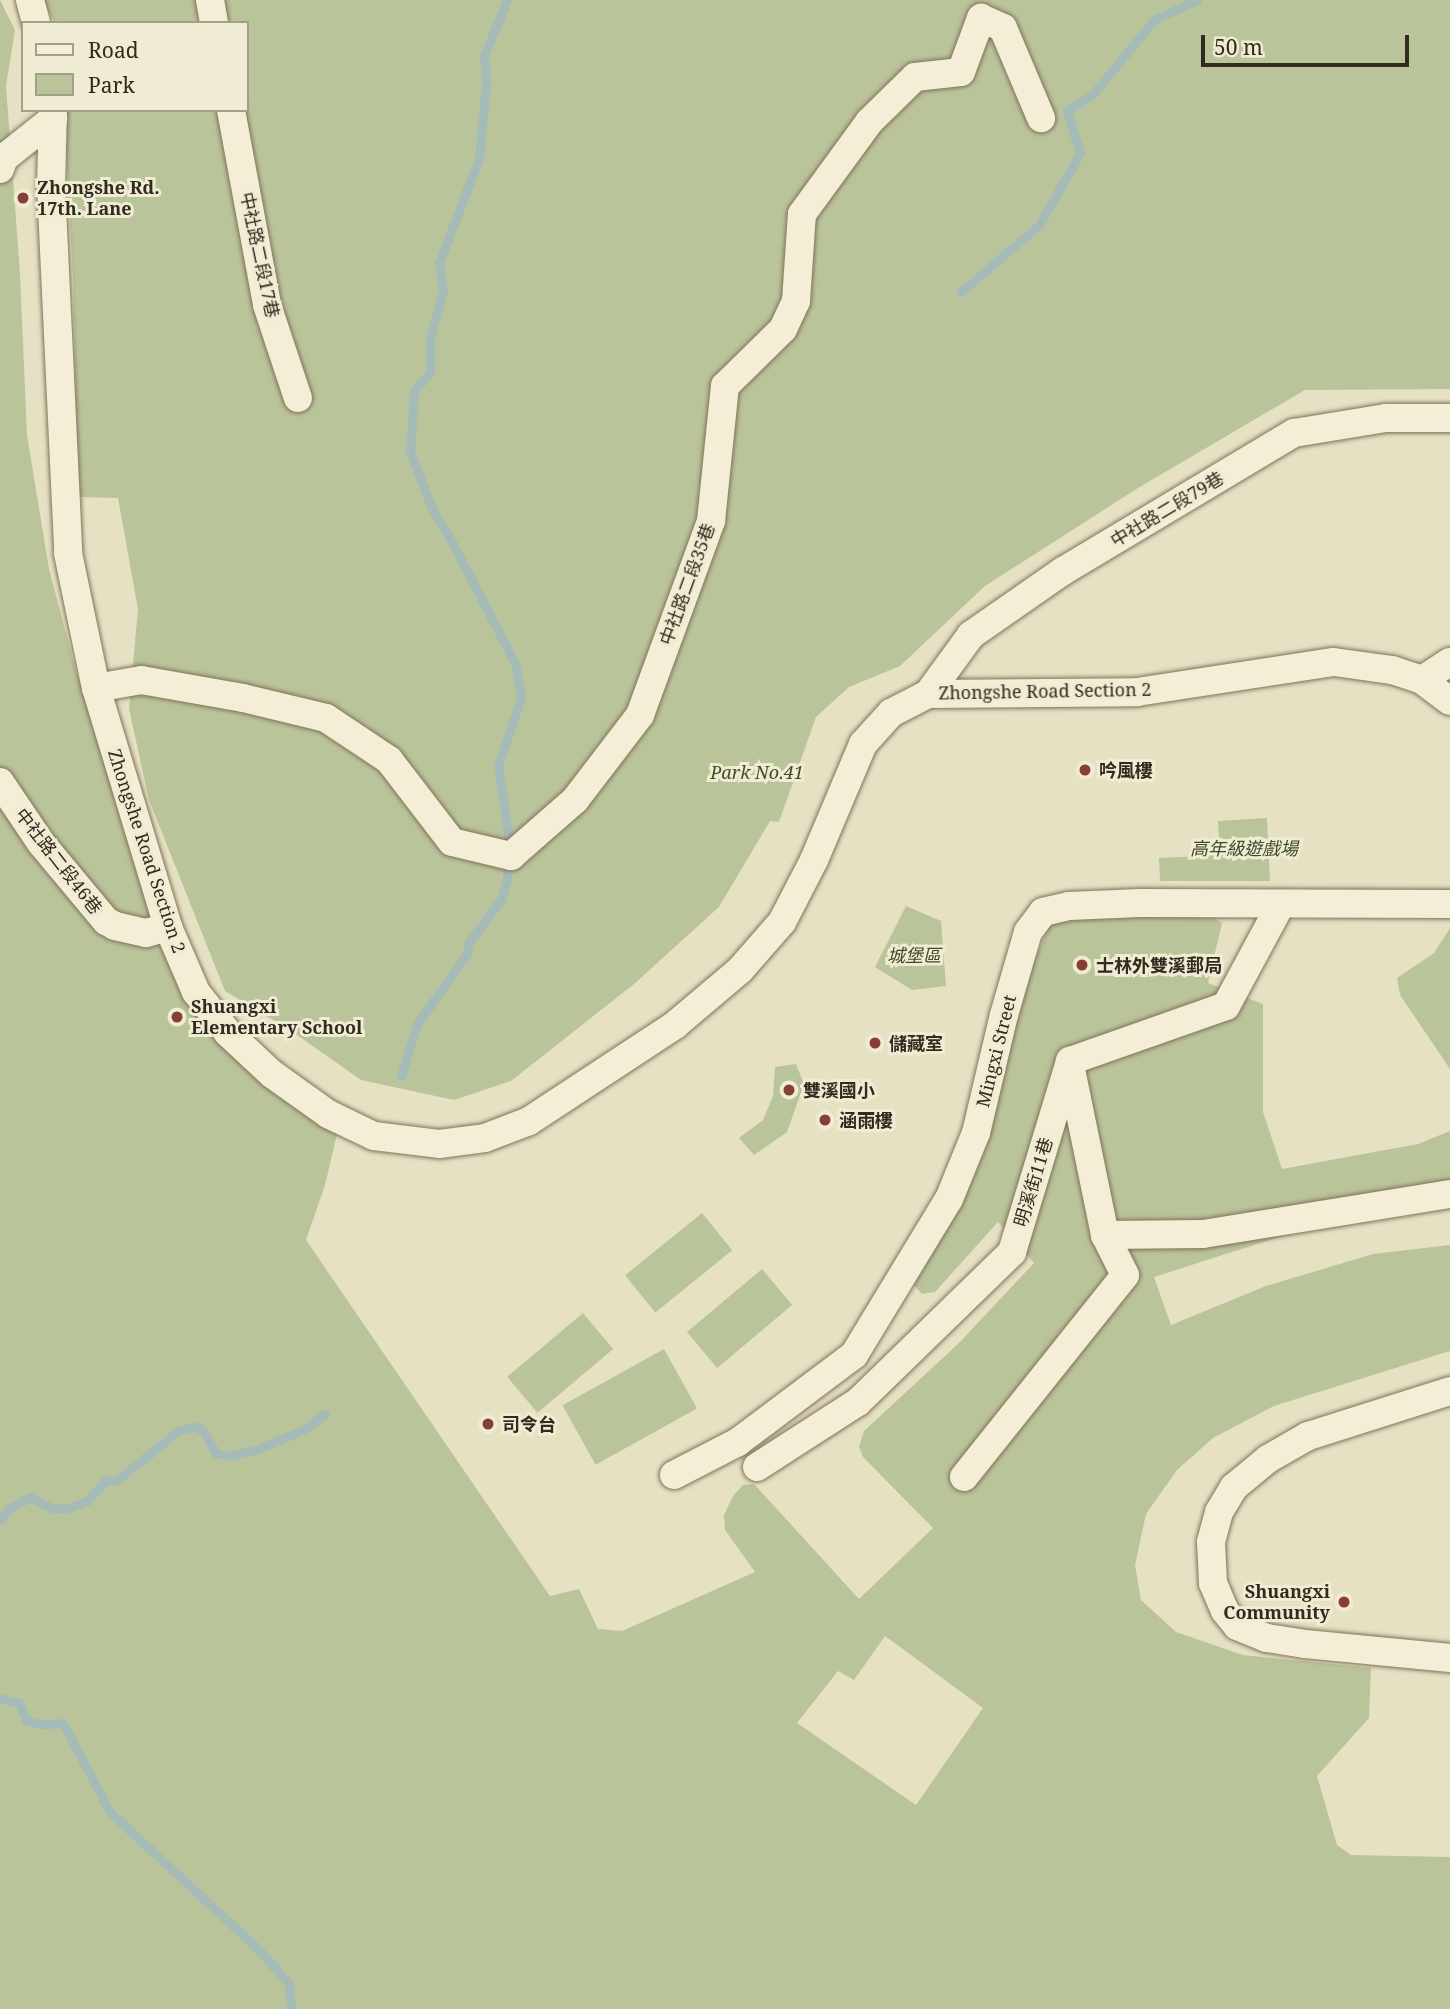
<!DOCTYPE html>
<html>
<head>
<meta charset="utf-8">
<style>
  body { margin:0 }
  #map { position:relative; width:1450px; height:2009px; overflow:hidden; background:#e7e1c4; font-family:"Noto Serif","Noto Sans TC",serif }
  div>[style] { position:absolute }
  .green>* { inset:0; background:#bac49a; transform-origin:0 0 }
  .stream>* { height:9px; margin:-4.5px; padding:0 4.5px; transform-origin:4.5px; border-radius:4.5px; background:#a5bbb7 }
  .roads { filter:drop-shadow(0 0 2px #80735d) drop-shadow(0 0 2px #80735d) }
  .minor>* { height:28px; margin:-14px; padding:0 14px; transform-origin:14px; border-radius:14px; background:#f4eed6 }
  .dots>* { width:19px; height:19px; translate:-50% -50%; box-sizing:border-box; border:4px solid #f0ebd3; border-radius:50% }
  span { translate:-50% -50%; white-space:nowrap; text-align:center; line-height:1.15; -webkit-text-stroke:6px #f0ebd3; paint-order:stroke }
  .poi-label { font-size:18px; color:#322a1f; font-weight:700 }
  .left { translate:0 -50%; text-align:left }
  .right { translate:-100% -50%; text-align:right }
  .street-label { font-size:18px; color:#322a1f }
  .park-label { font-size:18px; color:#3e4b28; font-style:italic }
  .legend { position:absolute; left:21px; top:21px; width:228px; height:91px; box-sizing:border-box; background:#f0ebd3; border:2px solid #a49e8b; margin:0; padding:9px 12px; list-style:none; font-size:21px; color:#322a1f }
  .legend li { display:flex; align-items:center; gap:14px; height:35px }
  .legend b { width:35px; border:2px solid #a49e8b }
  .scale { position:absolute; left:1201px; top:35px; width:208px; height:32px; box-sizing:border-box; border:4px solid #322a1f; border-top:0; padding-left:9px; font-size:21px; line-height:24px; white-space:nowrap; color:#322a1f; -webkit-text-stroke:5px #f0ebd3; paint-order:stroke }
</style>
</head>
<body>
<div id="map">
  <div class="green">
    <i style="clip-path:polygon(evenodd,0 0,15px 30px,6px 86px,20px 273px,27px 435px,49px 569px,76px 671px,126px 818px,186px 989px,338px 1130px,325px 1185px,306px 1240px,550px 1596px,579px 1589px,598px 1629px,622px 1631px,755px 1572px,725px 1530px,724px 1515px,733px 1496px,743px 1485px,754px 1484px,859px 1599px,933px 1528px,863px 1457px,859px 1447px,864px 1431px,959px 1343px,1034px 1263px,998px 1222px,935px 1292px,922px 1294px,914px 1285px,1020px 996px,1047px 930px,1058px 917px,1213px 917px,1222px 923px,1208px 983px,1263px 1004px,1263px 1112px,1282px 1169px,1418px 1144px,1450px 1131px,1450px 1202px,1397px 1209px,1279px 1237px,1154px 1277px,1171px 1325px,1266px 1286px,1373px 1254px,1450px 1245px,1450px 1351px,1274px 1406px,1213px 1438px,1177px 1470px,1146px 1514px,1135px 1565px,1141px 1600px,1176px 1632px,1243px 1655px,1371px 1668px,1369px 1718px,1317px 1776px,1337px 1845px,1351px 1855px,1450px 1857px,1450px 2009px,0 2009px,0 0,885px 1636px,983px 1708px,916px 1805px,797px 1723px,838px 1671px,854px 1680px,885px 1636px)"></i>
    <i style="clip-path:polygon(43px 0,1450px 0,1450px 389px,1305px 390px,1138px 488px,985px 586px,900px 666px,849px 687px,816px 717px,779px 822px,770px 821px,719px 907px,634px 984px,511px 1081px,454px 1100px,361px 1080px,290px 1030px,225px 991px,149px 800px,129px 709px,138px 609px,118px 498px,78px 497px,73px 277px,64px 110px,247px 110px,247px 23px,55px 23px)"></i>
    <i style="clip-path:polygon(1267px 818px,1270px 881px,1160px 881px,1159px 858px,1220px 855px,1218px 821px)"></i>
    <i style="clip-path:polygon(906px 906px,941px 921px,946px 986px,912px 990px,875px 967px)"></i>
    <i style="clip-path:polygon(1450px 928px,1450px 1069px,1400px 995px,1397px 978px,1434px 953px)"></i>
    <i style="clip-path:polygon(796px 1064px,804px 1084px,787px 1132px,754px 1155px,739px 1138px,763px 1120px,773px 1096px,775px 1067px)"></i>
    <i style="left:702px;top:1213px;width:48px;height:99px;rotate:51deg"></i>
    <i style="left:762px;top:1269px;width:47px;height:98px;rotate:50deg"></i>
    <i style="left:583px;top:1313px;width:47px;height:99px;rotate:50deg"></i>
    <i style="left:664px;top:1349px;width:68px;height:116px;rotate:61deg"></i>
  </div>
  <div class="stream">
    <i style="left:961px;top:292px;width:103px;rotate:-40.7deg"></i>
    <i style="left:1039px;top:225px;width:83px;rotate:-60.3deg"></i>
    <i style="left:1080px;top:153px;width:44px;rotate:-107.2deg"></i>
    <i style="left:1067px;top:111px;width:31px;rotate:-33deg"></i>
    <i style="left:1093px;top:94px;width:96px;rotate:-50.5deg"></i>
    <i style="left:1154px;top:20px;width:47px;rotate:-24.9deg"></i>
    <i style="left:401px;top:1076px;width:54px;rotate:-72.9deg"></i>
    <i style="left:417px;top:1024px;width:86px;rotate:-54.5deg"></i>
    <i style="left:467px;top:954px;width:12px;rotate:-81deg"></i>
    <i style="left:469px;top:942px;width:53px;rotate:-52.7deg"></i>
    <i style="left:501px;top:900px;width:21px;rotate:-73deg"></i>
    <i style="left:507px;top:880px;width:46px;rotate:-88.8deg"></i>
    <i style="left:508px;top:834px;width:70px;rotate:-98.2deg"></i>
    <i style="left:498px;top:765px;width:71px;rotate:-71.1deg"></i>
    <i style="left:521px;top:698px;width:33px;rotate:-99deg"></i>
    <i style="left:516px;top:665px;width:136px;rotate:-117.5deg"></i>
    <i style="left:453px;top:544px;width:39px;rotate:-121deg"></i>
    <i style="left:433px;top:511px;width:63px;rotate:-111.3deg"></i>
    <i style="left:410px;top:452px;width:61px;rotate:-86.2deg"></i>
    <i style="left:414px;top:391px;width:25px;rotate:-50deg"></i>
    <i style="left:430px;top:372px;width:34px;rotate:-90deg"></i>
    <i style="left:430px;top:338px;width:49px;rotate:-74.5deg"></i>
    <i style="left:443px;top:291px;width:28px;rotate:-98deg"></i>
    <i style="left:439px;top:263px;width:111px;rotate:-69deg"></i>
    <i style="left:479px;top:159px;width:77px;rotate:-84.8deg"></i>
    <i style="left:486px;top:82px;width:26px;rotate:-94deg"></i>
    <i style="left:484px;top:56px;width:61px;rotate:-67.7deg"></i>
    <i style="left:0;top:1520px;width:16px;rotate:-50deg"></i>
    <i style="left:10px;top:1508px;width:23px;rotate:-29deg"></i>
    <i style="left:30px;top:1497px;width:25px;rotate:27deg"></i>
    <i style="left:52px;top:1508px;width:15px;rotate:4deg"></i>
    <i style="left:67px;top:1509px;width:22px;rotate:-22deg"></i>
    <i style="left:87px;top:1501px;width:27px;rotate:-48deg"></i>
    <i style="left:105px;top:1481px;width:12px;rotate:-5deg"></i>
    <i style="left:117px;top:1480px;width:77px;rotate:-38.7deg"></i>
    <i style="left:177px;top:1432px;width:19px;rotate:-18deg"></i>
    <i style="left:195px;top:1426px;width:8px;rotate:30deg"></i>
    <i style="left:202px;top:1430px;width:27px;rotate:59deg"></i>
    <i style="left:216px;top:1453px;width:12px;rotate:14deg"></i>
    <i style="left:228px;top:1456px;width:31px;rotate:-13deg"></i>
    <i style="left:258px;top:1449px;width:49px;rotate:-22.9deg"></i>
    <i style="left:303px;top:1430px;width:27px;rotate:-36deg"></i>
    <i style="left:0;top:1698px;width:20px;rotate:15deg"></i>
    <i style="left:19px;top:1703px;width:18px;rotate:68deg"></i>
    <i style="left:26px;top:1720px;width:15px;rotate:16deg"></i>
    <i style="left:40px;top:1724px;width:23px;rotate:-2deg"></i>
    <i style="left:63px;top:1723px;width:101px;rotate:62.2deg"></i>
    <i style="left:110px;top:1812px;width:205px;rotate:42.8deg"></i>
    <i style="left:260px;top:1951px;width:44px;rotate:48.7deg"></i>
    <i style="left:289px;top:1984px;width:25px;rotate:85deg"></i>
  </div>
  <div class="roads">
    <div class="minor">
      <i style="left:30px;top:0;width:24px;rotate:75deg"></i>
      <i style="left:210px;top:0;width:23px;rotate:80deg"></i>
      <i style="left:53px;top:110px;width:76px;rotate:91.5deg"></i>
      <i style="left:51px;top:186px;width:367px;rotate:87.3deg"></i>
      <i style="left:68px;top:553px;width:138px;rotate:78.3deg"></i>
      <i style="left:96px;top:688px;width:250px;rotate:73.2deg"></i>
      <i style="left:168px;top:927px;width:71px;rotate:66.7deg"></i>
      <i style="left:196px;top:992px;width:52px;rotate:52deg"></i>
      <i style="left:228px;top:1033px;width:60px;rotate:43deg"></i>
      <i style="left:272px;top:1074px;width:69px;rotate:35.5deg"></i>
      <i style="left:328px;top:1114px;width:51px;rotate:25.6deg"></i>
      <i style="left:374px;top:1136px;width:65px;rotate:7deg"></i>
      <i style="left:439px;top:1144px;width:46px;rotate:-7.4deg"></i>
      <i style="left:485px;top:1138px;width:47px;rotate:-21.1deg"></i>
      <i style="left:529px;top:1121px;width:175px;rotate:-33.3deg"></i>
      <i style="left:675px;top:1025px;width:85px;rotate:-40.2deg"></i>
      <i style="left:740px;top:970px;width:64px;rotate:-48.8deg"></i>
      <i style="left:782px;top:922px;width:70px;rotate:-62.7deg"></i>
      <i style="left:814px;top:860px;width:126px;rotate:-67.1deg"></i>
      <i style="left:863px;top:744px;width:42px;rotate:-47.9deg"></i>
      <i style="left:891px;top:713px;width:42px;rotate:-27.2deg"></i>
      <i style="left:928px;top:694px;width:209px;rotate:-0.5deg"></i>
      <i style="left:1137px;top:692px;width:199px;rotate:-8.7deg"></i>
      <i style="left:1334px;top:662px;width:59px;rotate:7.9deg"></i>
      <i style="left:1392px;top:670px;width:32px;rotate:18deg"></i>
      <i style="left:1422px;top:680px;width:35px;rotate:37deg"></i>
      <i style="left:231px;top:110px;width:198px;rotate:79.5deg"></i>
      <i style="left:267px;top:305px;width:98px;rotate:71.6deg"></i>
      <i style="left:0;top:169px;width:12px;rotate:-70deg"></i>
      <i style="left:4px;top:158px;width:63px;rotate:-38.5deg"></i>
      <i style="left:1422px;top:680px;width:33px;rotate:-33deg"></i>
      <i style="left:96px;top:688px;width:46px;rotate:-10.1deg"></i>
      <i style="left:141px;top:680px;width:104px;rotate:10deg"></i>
      <i style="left:243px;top:698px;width:85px;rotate:13.5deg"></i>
      <i style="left:326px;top:718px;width:76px;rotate:33.7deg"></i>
      <i style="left:389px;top:760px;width:103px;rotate:52.5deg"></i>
      <i style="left:452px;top:842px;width:61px;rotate:13.3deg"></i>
      <i style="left:511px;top:856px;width:85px;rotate:-41.2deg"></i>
      <i style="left:575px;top:800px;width:107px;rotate:-52.6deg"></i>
      <i style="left:640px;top:715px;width:207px;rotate:-69.9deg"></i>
      <i style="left:711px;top:521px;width:136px;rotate:-84.1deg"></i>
      <i style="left:725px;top:386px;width:81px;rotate:-44.5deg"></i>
      <i style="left:783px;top:329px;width:31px;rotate:-65deg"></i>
      <i style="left:796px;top:301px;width:87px;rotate:-86.1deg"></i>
      <i style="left:802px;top:214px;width:114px;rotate:-53.9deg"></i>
      <i style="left:869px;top:122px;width:64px;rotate:-44.4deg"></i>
      <i style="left:915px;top:77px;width:46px;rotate:-6.2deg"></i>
      <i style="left:961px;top:72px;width:58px;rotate:-69.7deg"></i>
      <i style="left:981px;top:18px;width:24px;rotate:24deg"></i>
      <i style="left:1003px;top:28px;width:98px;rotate:67.1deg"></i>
      <i style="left:928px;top:694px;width:73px;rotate:-53.9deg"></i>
      <i style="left:971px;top:635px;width:112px;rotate:-34.8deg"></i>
      <i style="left:1063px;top:571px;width:269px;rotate:-30.9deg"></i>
      <i style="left:1294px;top:433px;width:93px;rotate:-9.3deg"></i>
      <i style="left:1386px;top:418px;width:64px"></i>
      <i style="left:0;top:782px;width:73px;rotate:56.1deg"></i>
      <i style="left:41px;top:843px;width:102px;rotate:50.2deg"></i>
      <i style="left:106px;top:921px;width:10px;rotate:29deg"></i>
      <i style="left:115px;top:926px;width:32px;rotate:13deg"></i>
      <i style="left:146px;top:933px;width:23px;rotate:-15deg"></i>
      <i style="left:1105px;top:1235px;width:98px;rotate:-0.6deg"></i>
      <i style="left:1203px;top:1234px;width:250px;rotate:-9.2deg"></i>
      <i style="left:1450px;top:1391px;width:149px;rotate:162.4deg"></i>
      <i style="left:1308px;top:1436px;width:46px;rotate:150.1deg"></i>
      <i style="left:1268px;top:1459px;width:44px;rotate:140.5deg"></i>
      <i style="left:1234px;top:1487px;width:29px;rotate:121deg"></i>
      <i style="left:1219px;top:1512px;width:31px;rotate:105deg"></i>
      <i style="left:1211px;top:1542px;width:41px;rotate:87.2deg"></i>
      <i style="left:1213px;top:1583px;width:30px;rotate:67deg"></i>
      <i style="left:1225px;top:1611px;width:19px;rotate:51deg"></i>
      <i style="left:1237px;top:1626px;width:32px;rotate:22deg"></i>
      <i style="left:1267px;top:1638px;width:38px;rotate:9deg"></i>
      <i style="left:1305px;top:1644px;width:146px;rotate:5.5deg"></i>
      <i style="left:757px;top:1467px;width:120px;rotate:-32.8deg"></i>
      <i style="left:858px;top:1402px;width:215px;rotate:-44.2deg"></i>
      <i style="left:1012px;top:1252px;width:200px;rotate:-73.1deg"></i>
      <i style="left:1070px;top:1061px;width:165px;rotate:-19.4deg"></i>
      <i style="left:1226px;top:1006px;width:116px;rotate:-61.7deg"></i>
      <i style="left:674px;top:1475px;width:72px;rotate:-27.3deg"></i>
      <i style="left:738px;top:1442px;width:145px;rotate:-36.9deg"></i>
      <i style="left:854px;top:1355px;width:183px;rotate:-58.7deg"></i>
      <i style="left:949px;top:1199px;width:71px;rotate:-67.8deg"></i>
      <i style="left:976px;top:1133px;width:121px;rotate:-76.7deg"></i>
      <i style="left:1004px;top:1015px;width:86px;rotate:-73.9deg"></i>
      <i style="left:1028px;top:932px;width:25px;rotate:-53deg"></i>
      <i style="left:1043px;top:912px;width:27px;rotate:-13deg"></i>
      <i style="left:1069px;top:906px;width:71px;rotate:-2.4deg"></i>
      <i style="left:1140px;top:903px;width:310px;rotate:0.2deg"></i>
      <i style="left:964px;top:1477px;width:258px;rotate:-51.4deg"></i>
      <i style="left:1125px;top:1275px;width:45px;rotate:-116.6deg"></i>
      <i style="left:1105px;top:1235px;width:175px;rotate:-101.6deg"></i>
    </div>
  </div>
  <div class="dots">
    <i style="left:23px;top:198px;background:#873e35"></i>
    <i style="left:1085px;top:770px;background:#873e35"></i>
    <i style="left:1082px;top:965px;background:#873e35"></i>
    <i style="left:177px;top:1017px;background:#873e35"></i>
    <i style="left:875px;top:1043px;background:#873e35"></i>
    <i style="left:789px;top:1090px;background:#873e35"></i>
    <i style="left:825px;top:1120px;background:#873e35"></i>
    <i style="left:488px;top:1424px;background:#873e35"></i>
    <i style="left:1344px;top:1602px;background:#873e35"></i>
  </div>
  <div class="poi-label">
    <span class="left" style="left:37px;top:198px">Zhongshe Rd.<br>17th. Lane</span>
    <span class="left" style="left:1099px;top:770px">吟風樓</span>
    <span class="left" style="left:1096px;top:965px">士林外雙溪郵局</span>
    <span class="left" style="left:191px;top:1017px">Shuangxi<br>Elementary School</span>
    <span class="left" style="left:889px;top:1043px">儲藏室</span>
    <span class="left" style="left:803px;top:1090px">雙溪國小</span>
    <span class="left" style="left:839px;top:1120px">涵雨樓</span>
    <span class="left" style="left:502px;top:1424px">司令台</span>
    <span class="right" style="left:1330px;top:1602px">Shuangxi<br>Community</span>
  </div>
  <div class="street-label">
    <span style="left:260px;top:255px;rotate:78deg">中社路二段17巷</span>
    <span style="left:1167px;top:509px;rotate:-31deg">中社路二段79巷</span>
    <span style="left:687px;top:584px;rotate:-70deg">中社路二段35巷</span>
    <span style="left:1045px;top:691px;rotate:-1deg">Zhongshe Road Section 2</span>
    <span style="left:147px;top:851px;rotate:72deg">Zhongshe Road Section 2</span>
    <span style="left:59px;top:861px;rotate:52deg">中社路二段46巷</span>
    <span style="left:996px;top:1051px;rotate:-76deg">Mingxi Street</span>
    <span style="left:1033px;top:1182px;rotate:-73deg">明溪街11巷</span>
  </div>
  <div class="park-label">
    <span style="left:757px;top:772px">Park No.41</span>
    <span style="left:1244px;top:848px">高年級遊戲場</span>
    <span style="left:914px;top:955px">城堡區</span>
  </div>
  <ul class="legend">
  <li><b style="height:9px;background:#f4eed6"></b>Road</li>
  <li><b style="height:19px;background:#bac49a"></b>Park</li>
  </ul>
  <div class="scale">50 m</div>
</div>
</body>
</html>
